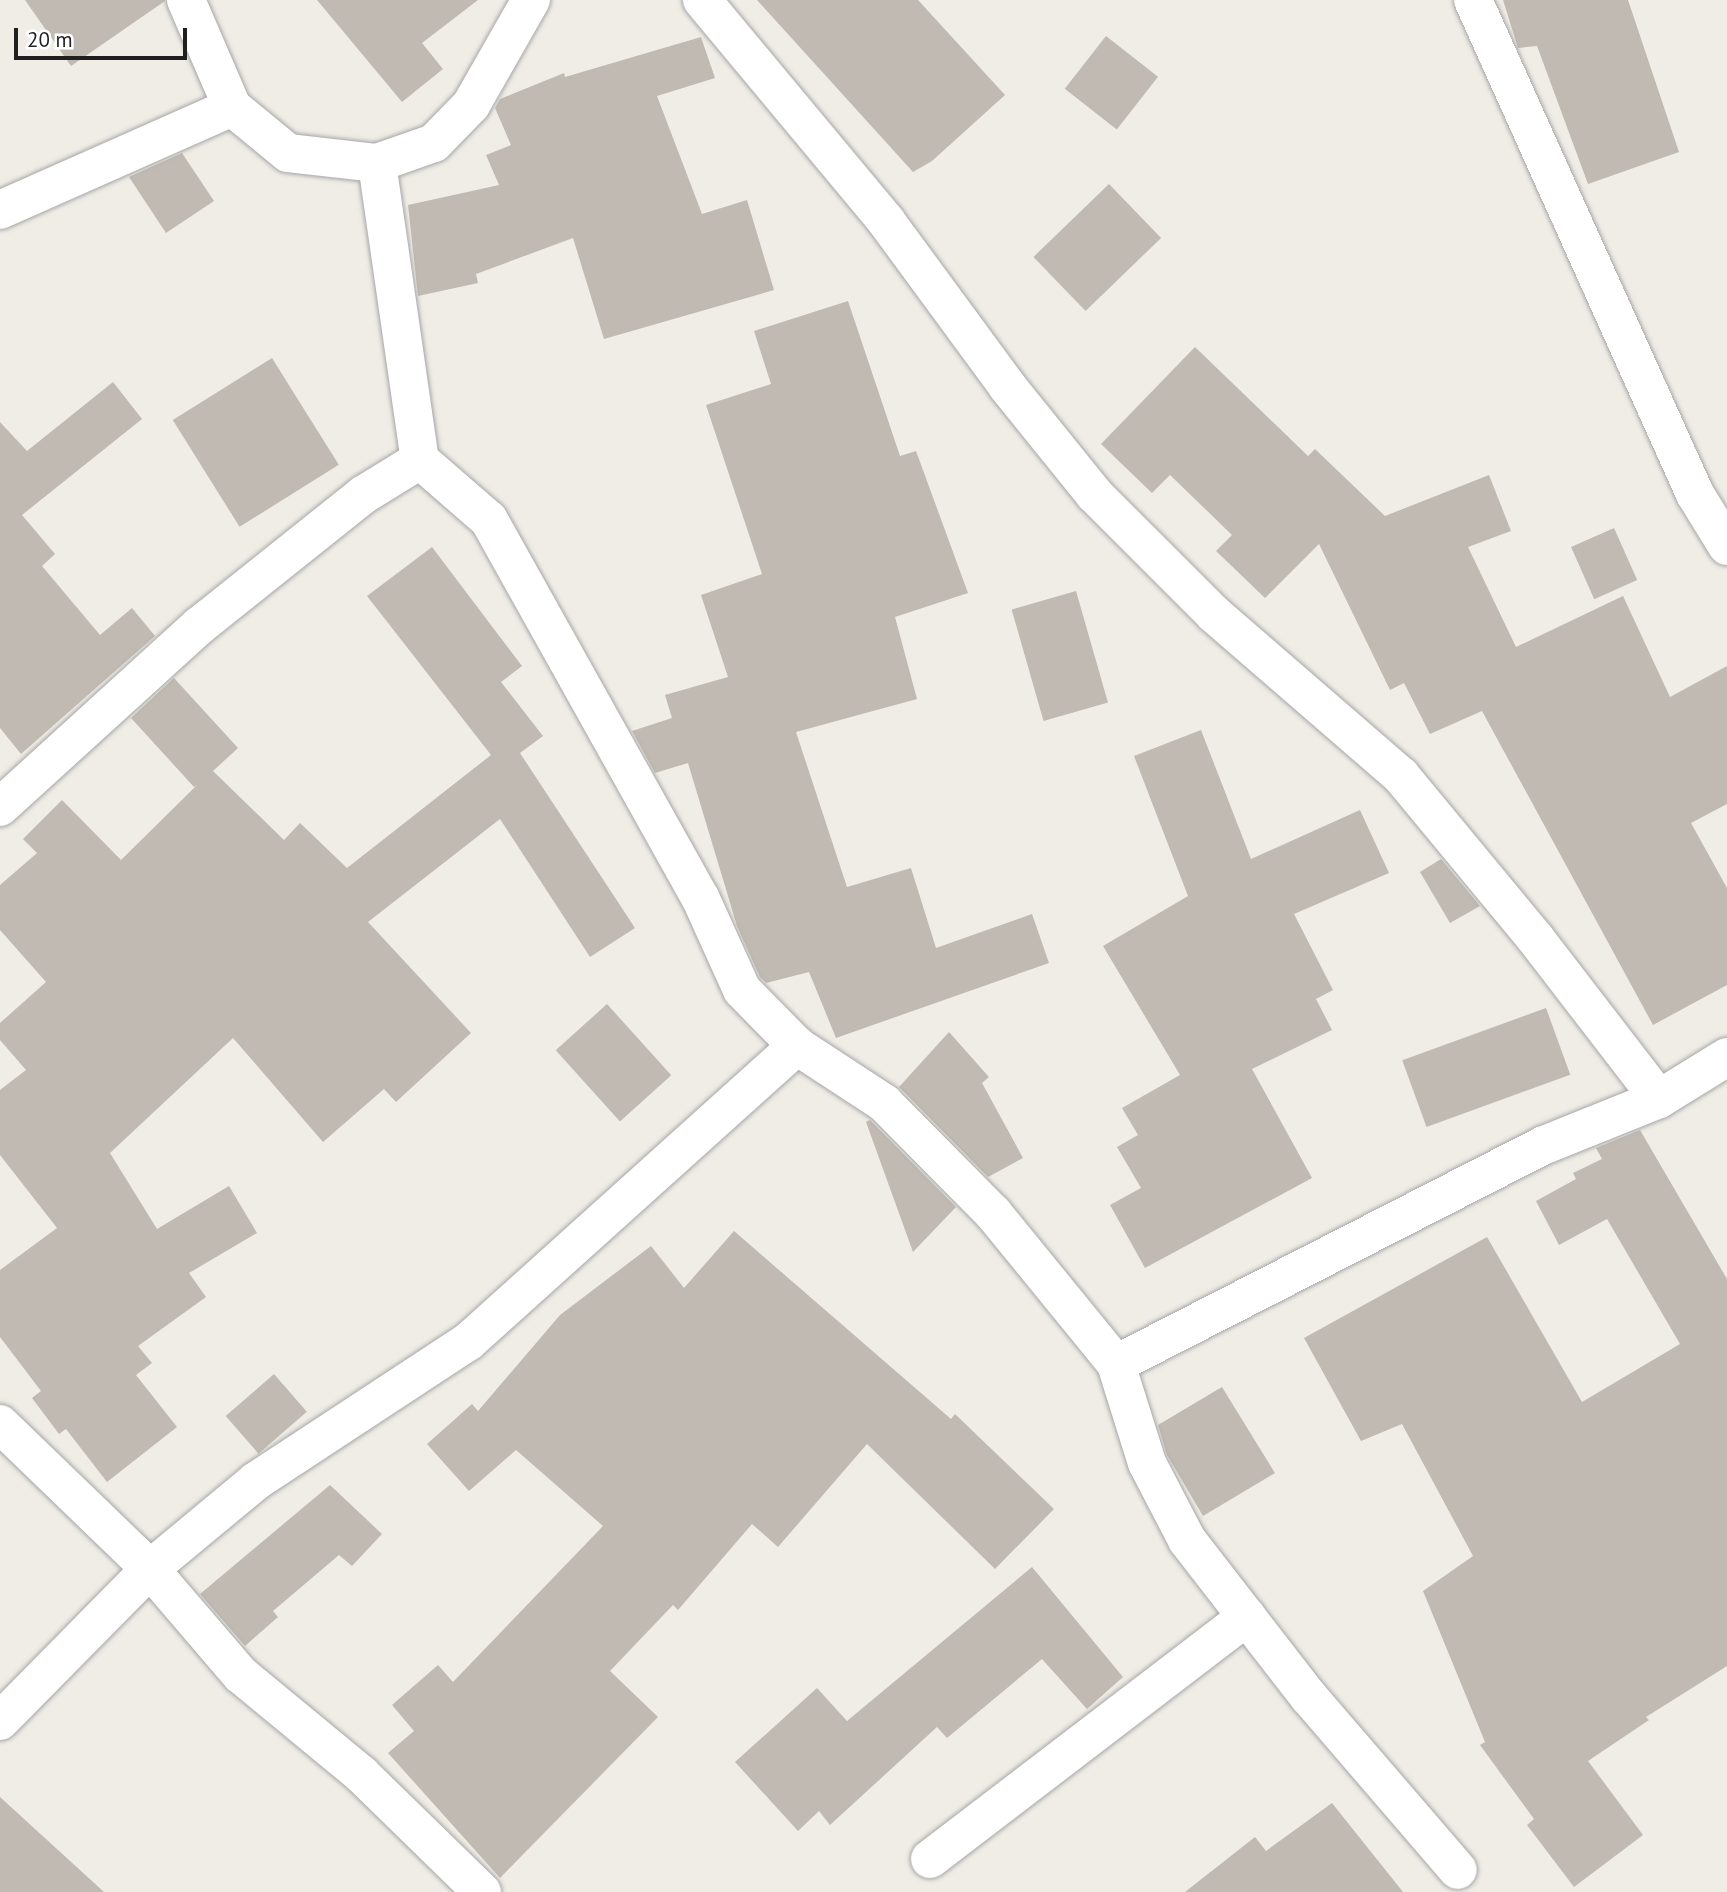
<!DOCTYPE html>
<html>
<head>
<meta charset="utf-8">
<style>
  body { margin:0 }
  #map { position:relative; width:1727px; height:1892px; overflow:hidden; background:#f0ede6; font-family:"PT Sans",sans-serif }
  div>[style] { position:absolute }
  .building>* { inset:0; background:#c0bab2; transform-origin:0 0 }
  .roads { filter:drop-shadow(0 0 2px #a6a6a6) drop-shadow(0 0 2px #a6a6a6) }
  .street>* { height:38px; margin:-19px; padding:0 19px; transform-origin:19px; border-radius:19px; background:#fff }
  span { translate:-50% -50%; white-space:nowrap; text-align:center; line-height:1.15; -webkit-text-stroke:5px #fff; paint-order:stroke }
  .scale { position:absolute; left:14px; top:28px; width:173px; height:32px; box-sizing:border-box; border:4px solid #1f1f1f; border-top:0; padding-left:9px; font-size:21px; line-height:24px; white-space:nowrap; color:#1f1f1f; -webkit-text-stroke:5px #fff; paint-order:stroke }
</style>
</head>
<body>
<div id="map">
  <div class="building">
    <i style="clip-path:polygon(25px 0,165px 0,165px 1px,71px 66px)"></i>
    <i style="clip-path:polygon(317px 0,478px 0,422px 43px,443px 69px,402px 102px)"></i>
    <i style="clip-path:polygon(757px 0,918px 0,1005px 95px,932px 161px,913px 172px)"></i>
    <i style="clip-path:polygon(1503px 0,1628px 0,1679px 152px,1588px 184px,1537px 46px,1518px 48px)"></i>
    <i style="left:1106px;top:36px;width:66px;height:67px;rotate:38deg"></i>
    <i style="clip-path:polygon(701px 37px,715px 78px,657px 96px,702px 214px,747px 200px,774px 290px,604px 339px,573px 238px,476px 274px,478px 283px,418px 296px,408px 205px,499px 185px,486px 155px,511px 145px,495px 108px,500px 99px,564px 73px,565px 77px)"></i>
    <i style="clip-path:polygon(182px 153px,214px 201px,166px 233px,129px 177px)"></i>
    <i style="left:1109px;top:184px;width:75px;height:105px;rotate:46deg"></i>
    <i style="clip-path:polygon(848px 301px,900px 456px,916px 451px,968px 593px,895px 617px,917px 699px,796px 732px,847px 887px,911px 868px,936px 948px,1032px 914px,1049px 963px,836px 1038px,809px 972px,766px 983px,760px 977px,737px 926px,688px 763px,655px 773px,632px 731px,672px 718px,665px 695px,728px 677px,701px 595px,762px 574px,706px 405px,771px 384px,754px 331px)"></i>
    <i style="clip-path:polygon(1195px 347px,1308px 456px,1315px 449px,1385px 516px,1489px 475px,1511px 531px,1468px 547px,1516px 647px,1623px 596px,1670px 697px,1727px 666px,1727px 804px,1691px 823px,1727px 888px,1727px 985px,1653px 1025px,1482px 711px,1430px 734px,1404px 683px,1390px 690px,1319px 544px,1265px 598px,1216px 551px,1232px 535px,1170px 475px,1152px 493px,1101px 444px)"></i>
    <i style="left:272px;top:358px;width:126px;height:117px;rotate:58deg"></i>
    <i style="clip-path:polygon(113px 382px,142px 419px,22px 515px,55px 554px,42px 566px,100px 635px,132px 608px,155px 636px,21px 754px,0 728px,0 422px,27px 451px)"></i>
    <i style="left:1614px;top:528px;width:57px;height:47px;rotate:66deg"></i>
    <i style="clip-path:polygon(432px 547px,522px 666px,501px 682px,543px 736px,520px 753px,635px 928px,590px 957px,500px 819px,368px 922px,471px 1033px,396px 1102px,384px 1089px,323px 1142px,233px 1038px,110px 1153px,157px 1229px,229px 1186px,257px 1233px,189px 1273px,206px 1297px,138px 1346px,152px 1363px,136px 1375px,177px 1427px,107px 1482px,66px 1429px,59px 1434px,32px 1398px,41px 1391px,0 1337px,0 1270px,57px 1228px,0 1155px,0 1090px,26px 1070px,0 1040px,0 1023px,46px 982px,0 930px,0 885px,37px 853px,23px 839px,62px 800px,121px 860px,197px 785px,194px 787px,131px 718px,174px 678px,238px 748px,213px 771px,284px 840px,300px 823px,347px 868px,491px 755px,367px 596px)"></i>
    <i style="left:1076px;top:591px;width:116px;height:67px;rotate:74deg"></i>
    <i style="clip-path:polygon(1201px 730px,1251px 859px,1360px 810px,1389px 873px,1294px 914px,1333px 990px,1316px 999px,1332px 1030px,1252px 1069px,1312px 1178px,1145px 1268px,1110px 1205px,1141px 1188px,1117px 1147px,1138px 1135px,1122px 1108px,1180px 1075px,1103px 946px,1188px 896px,1134px 756px)"></i>
    <i style="clip-path:polygon(1441px 859px,1480px 906px,1450px 923px,1420px 872px)"></i>
    <i style="left:607px;top:1004px;width:96px;height:69px;rotate:48deg"></i>
    <i style="left:1546px;top:1008px;width:71px;height:153px;rotate:70deg"></i>
    <i style="clip-path:polygon(949px 1032px,989px 1077px,982px 1083px,1023px 1158px,988px 1177px,899px 1087px)"></i>
    <i style="clip-path:polygon(870px 1120px,956px 1207px,913px 1252px,866px 1122px)"></i>
    <i style="clip-path:polygon(1640px 1130px,1727px 1279px,1727px 1666px,1646px 1717px,1649px 1720px,1588px 1761px,1643px 1835px,1574px 1887px,1527px 1825px,1534px 1819px,1480px 1745px,1485px 1742px,1423px 1591px,1473px 1556px,1402px 1424px,1361px 1441px,1304px 1338px,1487px 1237px,1582px 1402px,1680px 1344px,1607px 1219px,1559px 1245px,1536px 1201px,1576px 1179px,1573px 1173px,1602px 1159px,1596px 1148px)"></i>
    <i style="clip-path:polygon(734px 1231px,951px 1419px,955px 1414px,1054px 1509px,995px 1569px,867px 1444px,778px 1547px,752px 1524px,678px 1610px,673px 1605px,610px 1671px,658px 1717px,500px 1878px,388px 1753px,414px 1731px,392px 1705px,438px 1665px,453px 1682px,603px 1526px,516px 1450px,469px 1491px,427px 1444px,472px 1404px,478px 1411px,560px 1315px,651px 1246px,684px 1288px)"></i>
    <i style="left:274px;top:1374px;width:50px;height:64px;rotate:49deg"></i>
    <i style="clip-path:polygon(1222px 1387px,1275px 1473px,1203px 1516px,1167px 1455px,1158px 1425px)"></i>
    <i style="clip-path:polygon(330px 1485px,382px 1534px,352px 1566px,339px 1555px,273px 1611px,278px 1617px,245px 1646px,200px 1594px)"></i>
    <i style="clip-path:polygon(1032px 1567px,1123px 1677px,1087px 1709px,1042px 1659px,947px 1738px,937px 1727px,830px 1825px,819px 1811px,798px 1831px,735px 1762px,817px 1688px,847px 1721px)"></i>
    <i style="clip-path:polygon(0 1797px,104px 1892px,0 1892px)"></i>
    <i style="clip-path:polygon(1332px 1803px,1403px 1892px,1185px 1892px,1255px 1837px,1266px 1851px)"></i>
  </div>
  <div class="roads">
    <div class="street">
      <i style="left:186px;top:0;width:116px;rotate:66.7deg"></i>
      <i style="left:232px;top:107px;width:72px;rotate:39.4deg"></i>
      <i style="left:288px;top:153px;width:90px;rotate:6.4deg"></i>
      <i style="left:377px;top:163px;width:60px;rotate:-19.3deg"></i>
      <i style="left:434px;top:143px;width:53px;rotate:-45.8deg"></i>
      <i style="left:471px;top:105px;width:121px;rotate:-60.3deg"></i>
      <i style="left:702px;top:0;width:288px;rotate:50.2deg"></i>
      <i style="left:886px;top:221px;width:205px;rotate:53.7deg"></i>
      <i style="left:1007px;top:386px;width:139px;rotate:51.1deg"></i>
      <i style="left:1094px;top:494px;width:170px;rotate:45deg"></i>
      <i style="left:1214px;top:614px;width:247px;rotate:40.9deg"></i>
      <i style="left:1401px;top:776px;width:210px;rotate:50.4deg"></i>
      <i style="left:1535px;top:938px;width:203px;rotate:52.4deg"></i>
      <i style="left:1473px;top:0;width:542px;rotate:65.8deg"></i>
      <i style="left:1695px;top:494px;width:61px;rotate:58.4deg"></i>
      <i style="left:377px;top:163px;width:300px;rotate:81.8deg"></i>
      <i style="left:0;top:210px;width:254px;rotate:-23.9deg"></i>
      <i style="left:0;top:807px;width:269px;rotate:-42.3deg"></i>
      <i style="left:199px;top:626px;width:210px;rotate:-38.6deg"></i>
      <i style="left:363px;top:495px;width:67px;rotate:-31.6deg"></i>
      <i style="left:420px;top:460px;width:91px;rotate:41deg"></i>
      <i style="left:489px;top:520px;width:432px;rotate:60.8deg"></i>
      <i style="left:700px;top:897px;width:102px;rotate:65.7deg"></i>
      <i style="left:742px;top:990px;width:78px;rotate:45.5deg"></i>
      <i style="left:797px;top:1046px;width:104px;rotate:33.2deg"></i>
      <i style="left:884px;top:1103px;width:155px;rotate:45.3deg"></i>
      <i style="left:993px;top:1213px;width:195px;rotate:50.8deg"></i>
      <i style="left:1116px;top:1364px;width:104px;rotate:72.6deg"></i>
      <i style="left:1147px;top:1463px;width:87px;rotate:62.5deg"></i>
      <i style="left:1187px;top:1540px;width:199px;rotate:52.2deg"></i>
      <i style="left:1309px;top:1697px;width:228px;rotate:49.3deg"></i>
      <i style="left:1116px;top:1364px;width:479px;rotate:-27.1deg"></i>
      <i style="left:1542px;top:1146px;width:126px;rotate:-21.9deg"></i>
      <i style="left:1659px;top:1099px;width:80px;rotate:-31.7deg"></i>
      <i style="left:0;top:1424px;width:209px;rotate:44deg"></i>
      <i style="left:150px;top:1569px;width:140px;rotate:49.4deg"></i>
      <i style="left:241px;top:1675px;width:156px;rotate:39.5deg"></i>
      <i style="left:361px;top:1774px;width:169px;rotate:44.3deg"></i>
      <i style="left:0;top:1721px;width:214px;rotate:-45.4deg"></i>
      <i style="left:150px;top:1569px;width:138px;rotate:-39.7deg"></i>
      <i style="left:256px;top:1481px;width:254px;rotate:-33.3deg"></i>
      <i style="left:468px;top:1342px;width:443px;rotate:-42deg"></i>
      <i style="left:930px;top:1859px;width:399px;rotate:-37.4deg"></i>
    </div>
  </div>
  <div class="scale">20 m</div>
</div>
</body>
</html>
